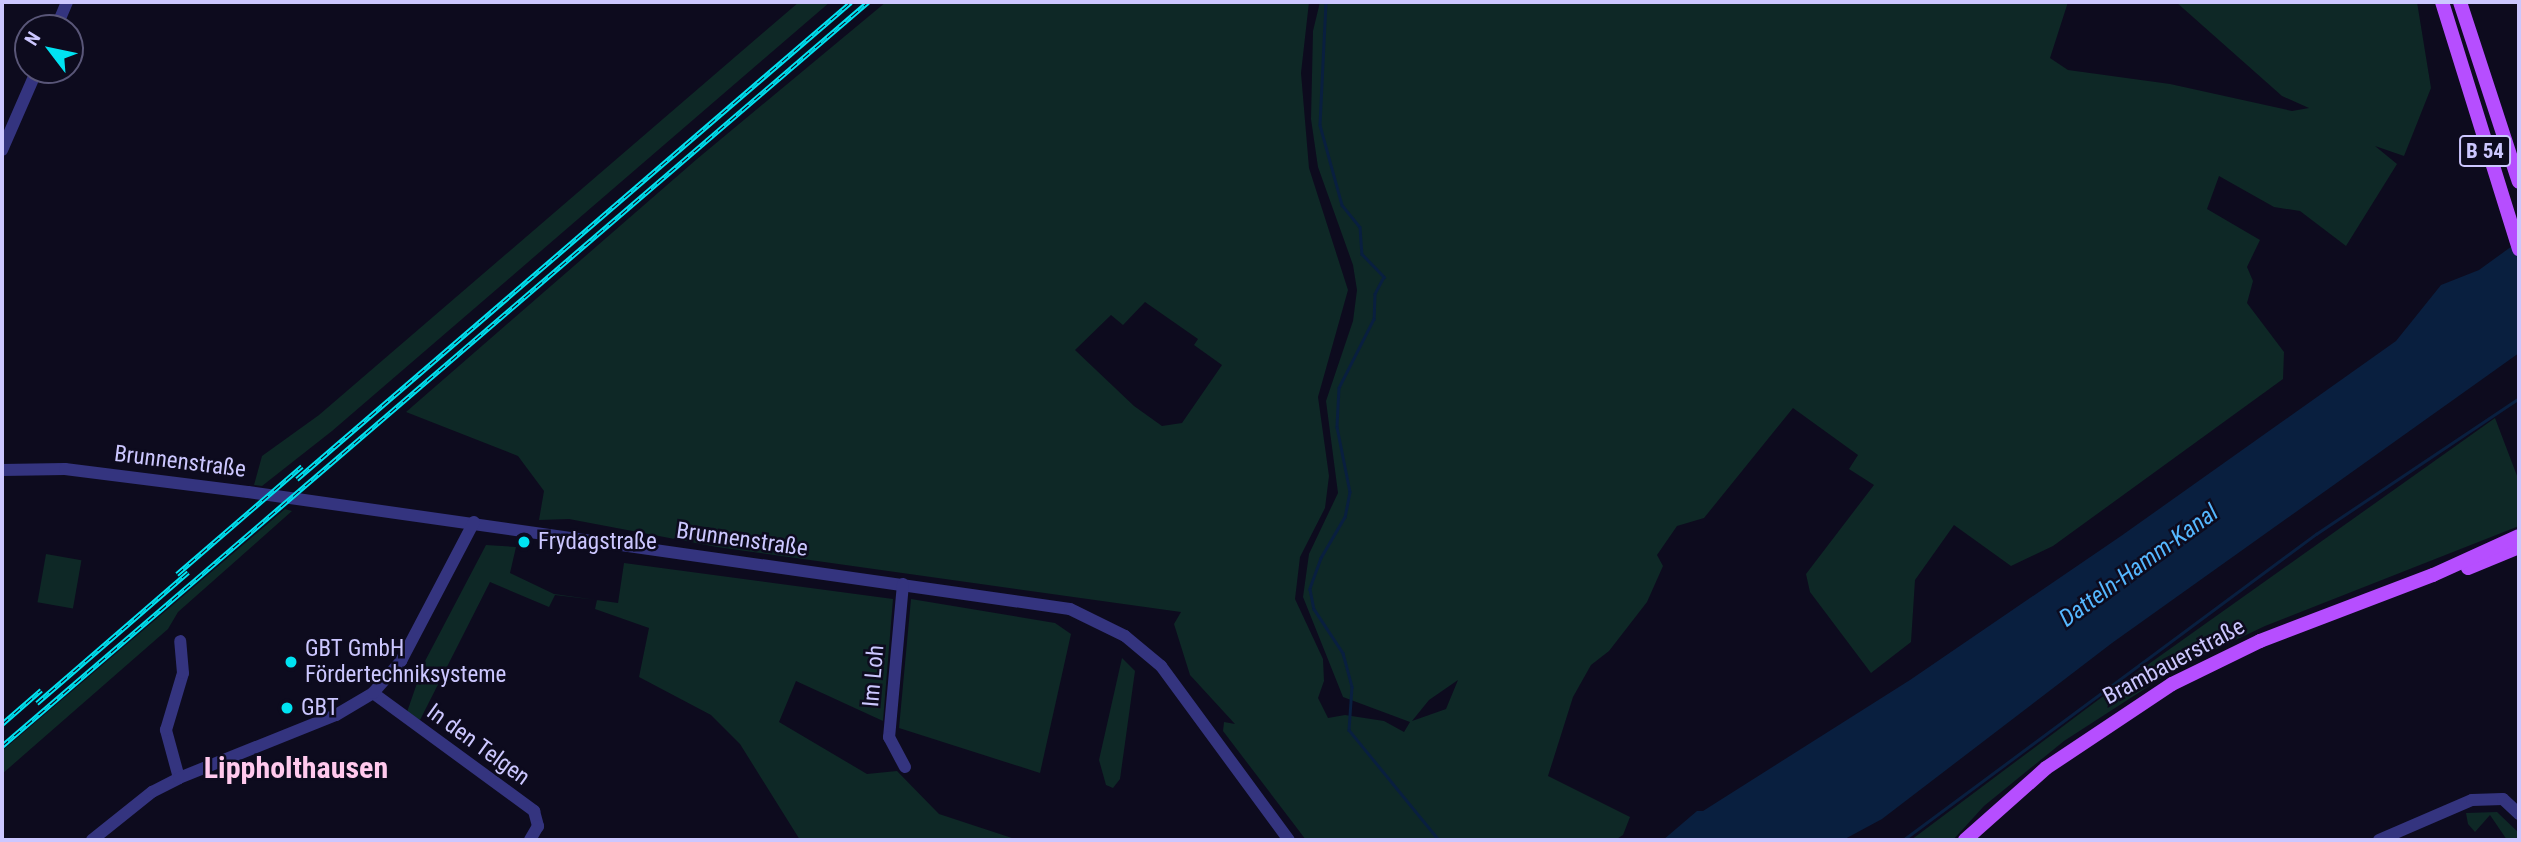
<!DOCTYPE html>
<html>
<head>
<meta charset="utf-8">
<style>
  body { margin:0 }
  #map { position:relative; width:2521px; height:842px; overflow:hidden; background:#0d0b1e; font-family:"Roboto Condensed",sans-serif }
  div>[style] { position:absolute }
  .green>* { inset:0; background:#0e2826; transform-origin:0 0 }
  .water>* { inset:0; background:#091f3f }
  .stream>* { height:2.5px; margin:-1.25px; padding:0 1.25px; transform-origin:1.25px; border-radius:1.25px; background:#091f3f }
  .minor>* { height:12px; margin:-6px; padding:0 6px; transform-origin:6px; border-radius:6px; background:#34347f }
  .major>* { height:14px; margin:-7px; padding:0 7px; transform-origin:7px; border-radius:7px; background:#b64eff }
  .rail>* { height:5px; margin-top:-2.5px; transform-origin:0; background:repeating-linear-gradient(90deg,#0d0b1e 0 8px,#00e3f2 0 16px); box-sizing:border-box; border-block:2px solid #00e3f2 }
  .dots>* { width:19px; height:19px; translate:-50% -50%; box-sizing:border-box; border:4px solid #0d0b1e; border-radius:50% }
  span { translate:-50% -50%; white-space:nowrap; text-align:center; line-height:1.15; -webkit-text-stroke:5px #0d0b1e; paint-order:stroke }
  .shield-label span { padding:2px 5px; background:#0d0b1e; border:2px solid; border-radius:5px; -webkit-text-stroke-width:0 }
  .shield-label { font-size:21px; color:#ccc7ff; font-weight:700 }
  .street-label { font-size:23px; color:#ccc7ff }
  .poi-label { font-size:23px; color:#ccc7ff }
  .left { translate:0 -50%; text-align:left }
  .water-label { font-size:24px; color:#55b7ff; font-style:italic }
  .district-label { font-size:30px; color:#ffc9ed; font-weight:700 }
  .frame { position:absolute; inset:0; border:4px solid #ccc7ff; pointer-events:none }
  .north { position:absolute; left:14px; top:14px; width:70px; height:70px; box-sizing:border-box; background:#0d0b1e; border:2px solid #595678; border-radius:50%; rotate:302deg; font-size:19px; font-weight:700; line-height:28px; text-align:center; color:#ccc7ff }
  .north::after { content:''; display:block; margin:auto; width:24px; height:32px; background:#00e3f2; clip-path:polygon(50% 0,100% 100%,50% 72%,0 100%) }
</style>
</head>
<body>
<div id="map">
  <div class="green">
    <i style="clip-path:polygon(799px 2px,830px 2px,332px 431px,262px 486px,254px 485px,262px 456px,319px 415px)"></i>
    <i style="clip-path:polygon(evenodd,886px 2px,1309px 2px,1301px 73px,1309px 168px,1348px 290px,1318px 397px,1329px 476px,1325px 508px,1300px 557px,1295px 599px,1323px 659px,1324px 681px,1318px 698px,1328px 718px,1345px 715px,1384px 721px,1404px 732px,1410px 722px,1343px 697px,1303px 597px,1309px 554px,1338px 493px,1326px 401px,1353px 321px,1357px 290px,1353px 265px,1318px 167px,1311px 119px,1313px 31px,1320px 2px,2068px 2px,2050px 58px,2068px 70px,2170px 84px,2292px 111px,2309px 108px,2282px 96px,2176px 2px,2417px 2px,2431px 88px,2404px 156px,2375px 146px,2397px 164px,2346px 246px,2300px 211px,2274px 207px,2219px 176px,2207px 209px,2260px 240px,2247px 267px,2253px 281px,2247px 303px,2284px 352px,2283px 379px,2053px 546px,2011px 566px,1954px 525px,1915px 580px,1911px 642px,1871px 673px,1810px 592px,1806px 574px,1874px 485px,1849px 469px,1858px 455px,1793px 408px,1704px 518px,1677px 526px,1657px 555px,1663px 566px,1647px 602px,1609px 651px,1591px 665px,1573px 697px,1548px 776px,1630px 817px,1623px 835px,1615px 840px,1306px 840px,1223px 731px,1224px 722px,1235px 724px,1190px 675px,1174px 624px,1181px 612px,717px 547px,569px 519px,539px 520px,544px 491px,518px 456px,406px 412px,697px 159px,886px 2px,1145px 302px,1198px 339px,1194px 345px,1222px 365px,1182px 423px,1162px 426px,1134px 406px,1075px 350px,1111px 315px,1123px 325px,1145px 302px,886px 2px,1458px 680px,1446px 709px,1412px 721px,1429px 700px,1458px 680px)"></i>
    <i style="clip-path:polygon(2495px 418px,2519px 481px,2519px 526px,2265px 626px,2177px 668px,2064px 741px,1984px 806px,1953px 840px,1911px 840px,2098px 700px)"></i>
    <i style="clip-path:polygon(285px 509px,292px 511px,178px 612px,168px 629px,2px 774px,2px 751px)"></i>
    <i style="clip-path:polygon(486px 545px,516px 547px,510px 573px,554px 594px,618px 603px,624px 563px,893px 599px,883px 721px,796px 681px,779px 722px,867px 774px,897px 771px,939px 814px,1018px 840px,800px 840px,740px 744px,711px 715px,639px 677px,649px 628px,595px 609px,597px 600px,555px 595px,549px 607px,490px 582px,420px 720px,407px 712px,424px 663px)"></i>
    <i style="left:46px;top:554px;width:36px;height:49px;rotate:10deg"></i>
    <i style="clip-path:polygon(911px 599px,1055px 623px,1071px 634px,1040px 773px,899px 728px)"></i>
    <i style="clip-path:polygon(1122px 658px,1135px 671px,1120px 779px,1113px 788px,1106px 785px,1099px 760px)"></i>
    <i style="clip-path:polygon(2497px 812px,2519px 833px,2519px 840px,2507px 840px,2490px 815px,2475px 832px,2468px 824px,2466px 813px)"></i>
  </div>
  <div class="water">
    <i style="clip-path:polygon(2519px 241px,2519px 353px,2112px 643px,1882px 819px,1843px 840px,1663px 840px,1697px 811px,1703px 811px,1910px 680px,2121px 536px,2396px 341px,2441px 285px,2479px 270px)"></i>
  </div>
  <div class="stream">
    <i style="left:1326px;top:2px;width:123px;rotate:92.8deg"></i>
    <i style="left:1320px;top:125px;width:83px;rotate:74.6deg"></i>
    <i style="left:1342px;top:205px;width:28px;rotate:51deg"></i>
    <i style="left:1360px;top:227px;width:27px;rotate:86deg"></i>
    <i style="left:1362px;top:254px;width:32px;rotate:46deg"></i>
    <i style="left:1384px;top:277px;width:19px;rotate:118deg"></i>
    <i style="left:1375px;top:294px;width:25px;rotate:92deg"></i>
    <i style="left:1374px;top:319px;width:77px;rotate:116.9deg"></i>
    <i style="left:1339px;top:388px;width:39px;rotate:93deg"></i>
    <i style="left:1337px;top:427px;width:66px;rotate:78.7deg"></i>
    <i style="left:1350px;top:492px;width:25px;rotate:101deg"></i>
    <i style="left:1345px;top:517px;width:48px;rotate:120.3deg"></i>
    <i style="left:1321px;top:558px;width:33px;rotate:110deg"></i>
    <i style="left:1310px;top:589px;width:20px;rotate:79deg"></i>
    <i style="left:1314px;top:609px;width:53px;rotate:56.6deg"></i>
    <i style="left:1343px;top:653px;width:35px;rotate:75deg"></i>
    <i style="left:1352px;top:687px;width:43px;rotate:94deg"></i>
    <i style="left:1349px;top:730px;width:142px;rotate:50.7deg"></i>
    <i style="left:1903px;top:840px;width:514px;rotate:-36.54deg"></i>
    <i style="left:2316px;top:534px;width:244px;rotate:-33.8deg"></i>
  </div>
  <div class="minor">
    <i style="left:56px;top:28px;width:28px;rotate:-67deg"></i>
    <i style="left:2px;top:150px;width:87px;rotate:-66.4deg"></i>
    <i style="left:2px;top:470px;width:63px;rotate:-0.9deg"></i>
    <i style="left:65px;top:469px;width:184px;rotate:7.2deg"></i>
    <i style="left:248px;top:492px;width:830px;rotate:8.1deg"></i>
    <i style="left:1070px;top:609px;width:61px;rotate:26.1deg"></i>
    <i style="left:1125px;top:636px;width:47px;rotate:39.8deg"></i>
    <i style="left:1161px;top:666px;width:216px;rotate:53.7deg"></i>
    <i style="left:903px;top:584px;width:154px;rotate:95.2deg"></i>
    <i style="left:889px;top:737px;width:34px;rotate:62deg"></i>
    <i style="left:373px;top:693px;width:200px;rotate:36.2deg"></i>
    <i style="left:534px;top:811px;width:16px;rotate:75deg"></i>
    <i style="left:538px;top:826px;width:16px;rotate:120deg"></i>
    <i style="left:179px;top:778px;width:50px;rotate:-105.2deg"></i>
    <i style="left:166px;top:730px;width:59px;rotate:-73.4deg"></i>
    <i style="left:183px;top:673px;width:32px;rotate:-95deg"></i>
    <i style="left:92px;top:840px;width:77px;rotate:-38.7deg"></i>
    <i style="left:152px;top:792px;width:30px;rotate:-27deg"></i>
    <i style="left:179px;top:778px;width:169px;rotate:-21.9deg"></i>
    <i style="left:336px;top:715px;width:43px;rotate:-30.7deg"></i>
    <i style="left:373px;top:693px;width:43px;rotate:-48.8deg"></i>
    <i style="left:401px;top:661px;width:157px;rotate:-62.3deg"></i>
    <i style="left:2379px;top:840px;width:101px;rotate:-23.3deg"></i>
    <i style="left:2472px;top:800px;width:31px;rotate:-2deg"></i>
    <i style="left:2503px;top:799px;width:22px;rotate:43deg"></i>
  </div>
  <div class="major">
    <i style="left:2442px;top:2px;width:259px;rotate:72.7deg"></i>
    <i style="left:2460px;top:2px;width:189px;rotate:71.9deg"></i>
    <i style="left:2468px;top:568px;width:55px;rotate:-22.4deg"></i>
    <i style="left:1965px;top:840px;width:108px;rotate:-41.6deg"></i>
    <i style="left:2046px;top:768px;width:151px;rotate:-33.7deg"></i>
    <i style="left:2172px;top:684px;width:98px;rotate:-26deg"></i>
    <i style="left:2260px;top:641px;width:185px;rotate:-20.9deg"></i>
    <i style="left:2433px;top:575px;width:94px;rotate:-24.4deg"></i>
  </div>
  <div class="rail">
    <i style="left:297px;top:479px;width:731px;rotate:-40.73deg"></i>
    <i style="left:177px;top:574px;width:165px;rotate:-40.8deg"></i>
    <i style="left:37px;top:703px;width:200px;rotate:-40.9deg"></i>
    <i style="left:2px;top:724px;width:52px;rotate:-41.1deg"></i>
    <i style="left:2px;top:746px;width:1142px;rotate:-40.67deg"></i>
  </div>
  <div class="dots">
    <i style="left:524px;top:542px;background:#00e3f2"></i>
    <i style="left:291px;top:662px;background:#00e3f2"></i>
    <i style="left:287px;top:708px;background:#00e3f2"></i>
  </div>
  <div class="shield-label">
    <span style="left:2485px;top:151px">B 54</span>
  </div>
  <div class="street-label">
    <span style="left:180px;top:462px;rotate:7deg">Brunnenstraße</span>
    <span style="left:742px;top:540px;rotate:8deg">Brunnenstraße</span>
    <span style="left:2174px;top:662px;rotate:-28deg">Brambauerstraße</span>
    <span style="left:874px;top:676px;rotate:-85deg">Im Loh</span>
    <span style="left:478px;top:745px;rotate:36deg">In den Telgen</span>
  </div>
  <div class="poi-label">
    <span class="left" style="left:538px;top:542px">Frydagstraße</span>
    <span class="left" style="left:305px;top:662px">GBT GmbH<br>Fördertechniksysteme</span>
    <span class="left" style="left:301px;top:708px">GBT</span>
  </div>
  <div class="water-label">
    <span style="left:2139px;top:566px;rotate:-36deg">Datteln-Hamm-Kanal</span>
  </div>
  <div class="district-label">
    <span style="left:296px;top:768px">Lippholthausen</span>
  </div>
  <div class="frame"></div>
  <div class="north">N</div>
</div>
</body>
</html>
